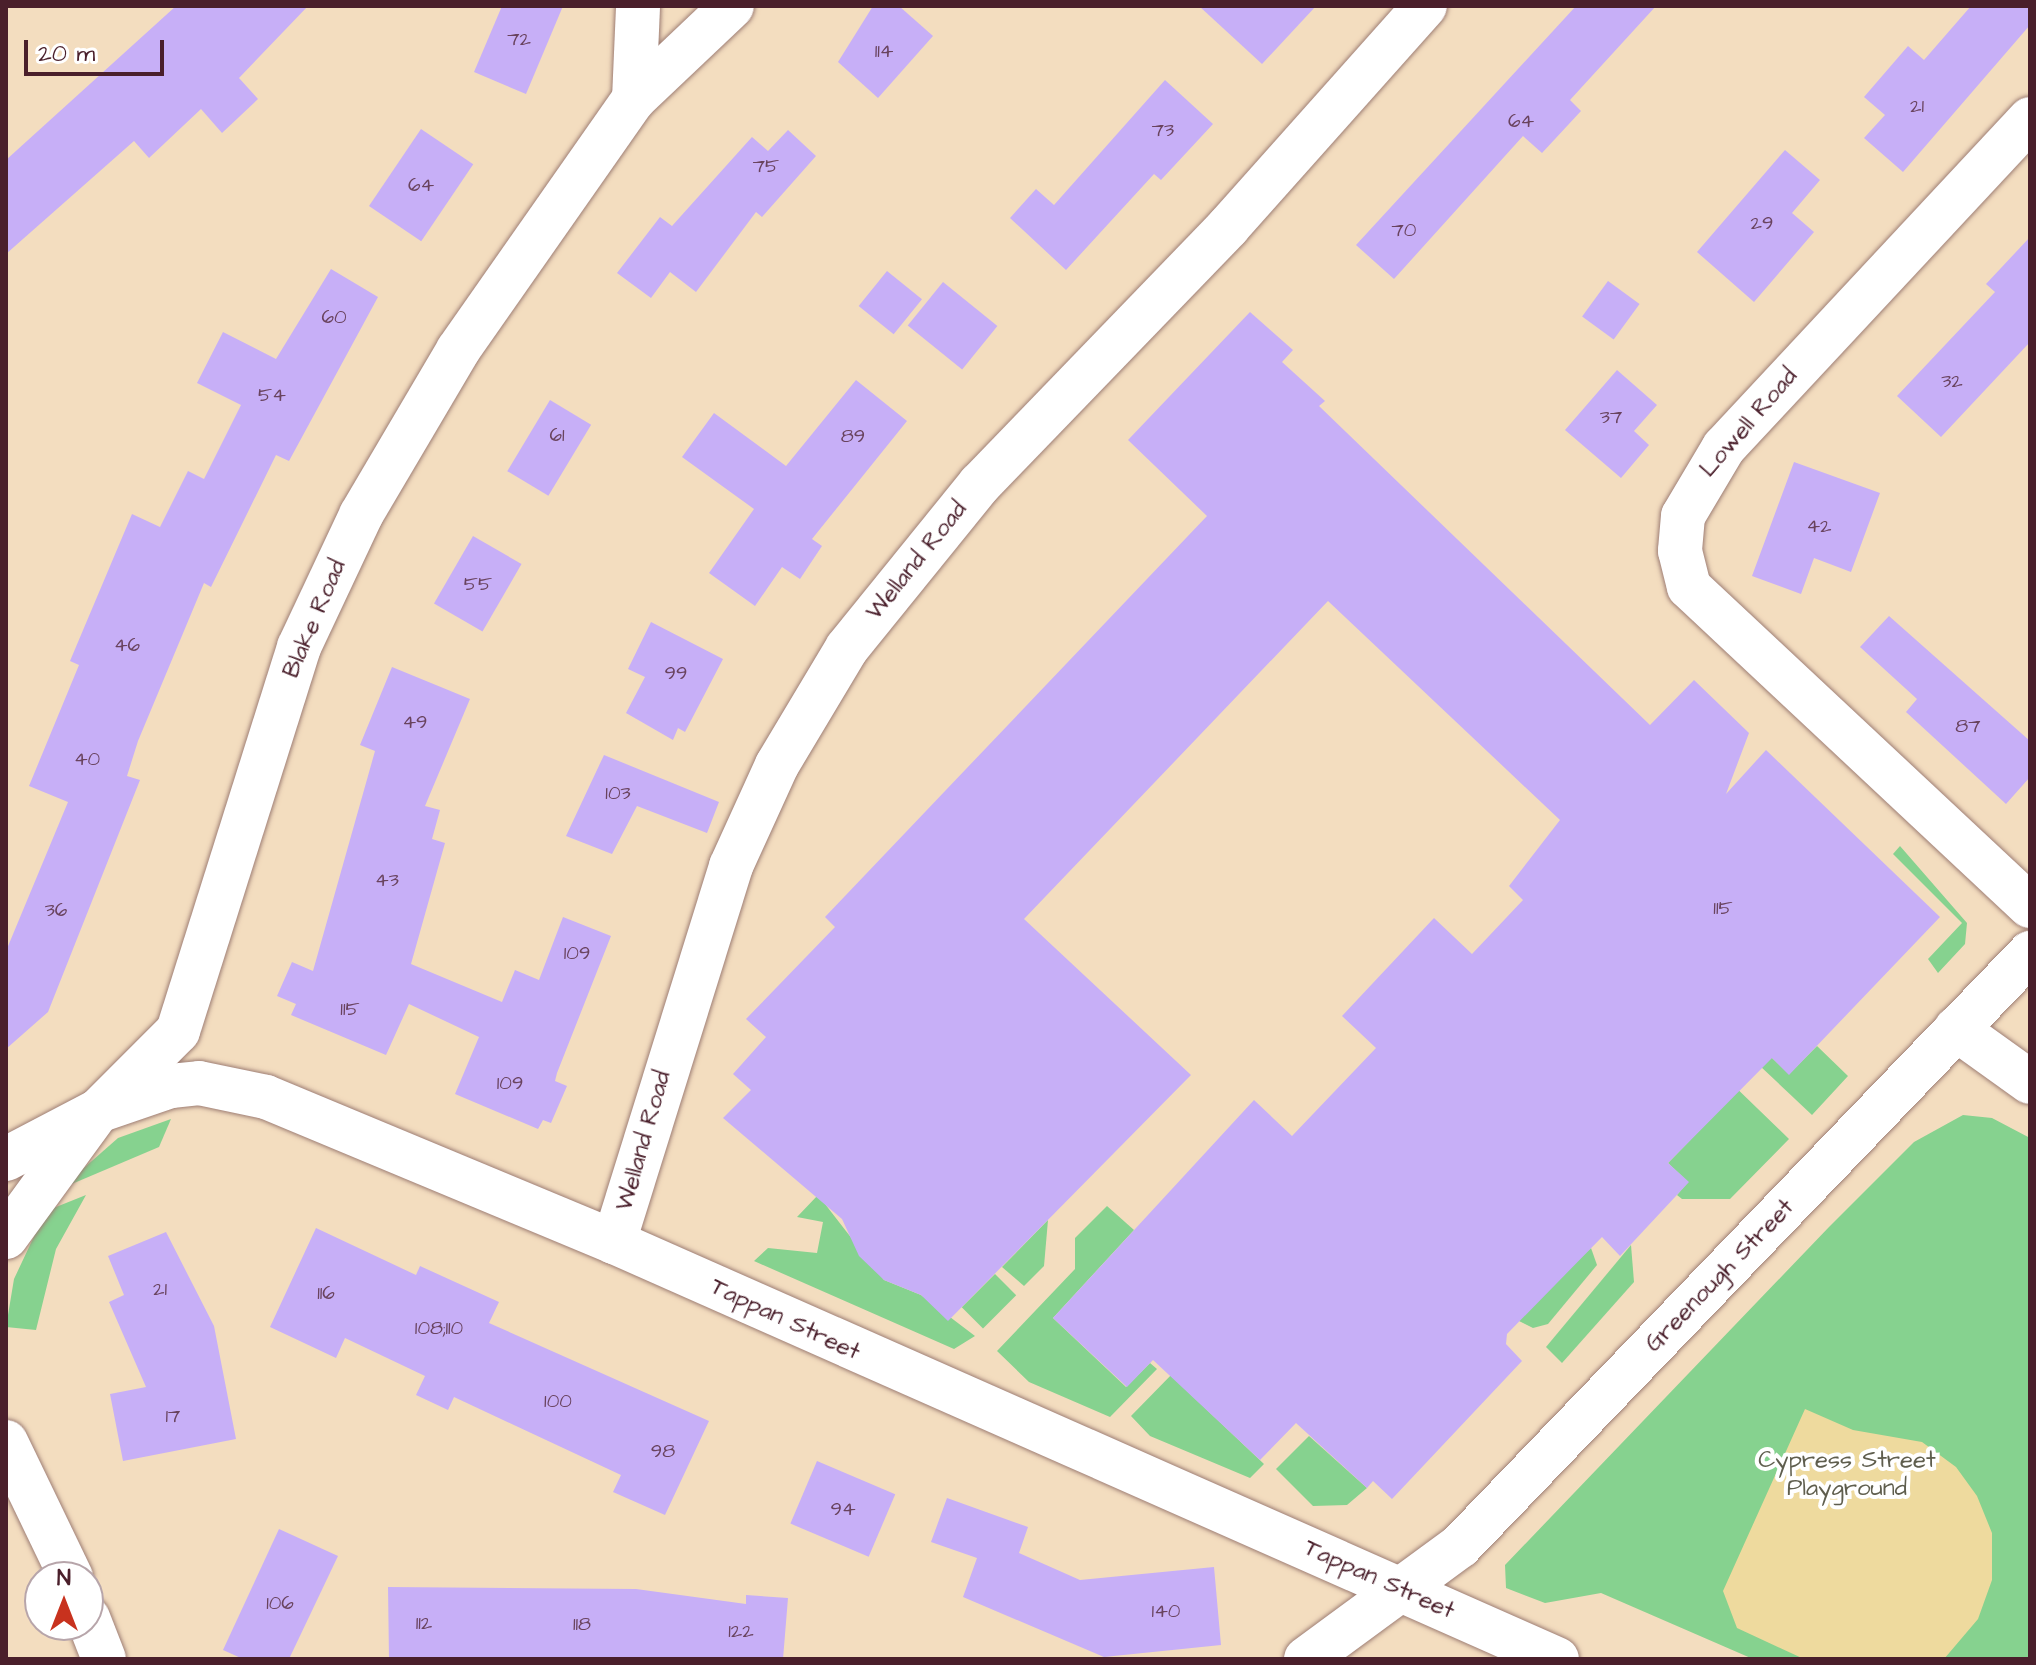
<!DOCTYPE html>
<html>
<head>
<meta charset="utf-8">
<style>
  body { margin:0 }
  #map { position:relative; width:2036px; height:1665px; overflow:hidden; background:#f3ddbf; font-family:"Architects Daughter",sans-serif }
  div>[style] { position:absolute }
  .green>* { inset:0; background:#86d28f; transform-origin:0 0 }
  .sand>* { inset:0; background:#eeda9e }
  .building>* { inset:0; background:#c7aff7; transform-origin:0 0 }
  .roads { filter:drop-shadow(0 0 2px #9e7e75) drop-shadow(0 0 2px #9e7e75) }
  .minor>* { height:44px; margin:-22px; padding:0 22px; transform-origin:22px; border-radius:22px; background:#fff }
  span { translate:-50% -50%; white-space:nowrap; text-align:center; line-height:1.15; -webkit-text-stroke:8px #fff; paint-order:stroke }
  .number-label { font-size:20px; color:#69435e }
  .number-label span { -webkit-text-stroke-width:0 }
  .street-label { font-size:24px; color:#4a1f2b }
  .park-label { font-size:24px; color:#5f5e4e }
  .frame { position:absolute; inset:0; border:8px solid #4a1f2b; pointer-events:none }
  .north { position:absolute; left:24px; top:1561px; width:80px; height:80px; box-sizing:border-box; background:#fff; border:2px solid #b7a5aa; border-radius:50%; rotate:0deg; font-size:22px; font-weight:700; line-height:32px; text-align:center; color:#4a1f2b }
  .north::after { content:''; display:block; margin:auto; width:28px; height:36px; background:#c8321e; clip-path:polygon(50% 0,100% 100%,50% 72%,0 100%) }
  .scale { position:absolute; left:24px; top:40px; width:140px; height:36px; box-sizing:border-box; border:4px solid #4a1f2b; border-top:0; padding-left:10px; font-size:24px; line-height:28px; white-space:nowrap; color:#4a1f2b; -webkit-text-stroke:6px #fff; paint-order:stroke }
</style>
</head>
<body>
<div id="map">
  <div class="green">
    <i style="clip-path:polygon(1900px 846px,1967px 923px,1965px 944px,1938px 973px,1928px 959px,1962px 923px,1893px 854px)"></i>
    <i style="clip-path:polygon(1624px 938px,1690px 980px,1789px 1074px,1817px 1046px,1848px 1076px,1812px 1115px)"></i>
    <i style="clip-path:polygon(1603px 959px,1789px 1139px,1730px 1199px,1682px 1199px,1677px 1195px,1688px 1182px,1668px 1163px,1730px 1099px)"></i>
    <i style="clip-path:polygon(1963px 1115px,1992px 1118px,2030px 1138px,2030px 1659px,1753px 1659px,1601px 1593px,1545px 1603px,1506px 1588px,1505px 1565px,1829px 1227px,1914px 1142px)"></i>
    <i style="clip-path:polygon(171px 1119px,159px 1147px,60px 1189px,118px 1138px)"></i>
    <i style="clip-path:polygon(86px 1195px,56px 1249px,36px 1330px,6px 1327px,14px 1279px,46px 1211px)"></i>
    <i style="clip-path:polygon(818px 1195px,884px 1280px,921px 1295px,975px 1336px,954px 1349px,754px 1261px,768px 1248px,817px 1253px,823px 1222px,797px 1217px)"></i>
    <i style="clip-path:polygon(1107px 1206px,1134px 1230px,1053px 1318px,1126px 1387px,1150px 1363px,1157px 1369px,1110px 1417px,1029px 1382px,997px 1351px,1075px 1269px,1075px 1238px)"></i>
    <i style="clip-path:polygon(1048px 1220px,1044px 1266px,1024px 1286px,1002px 1267px)"></i>
    <i style="clip-path:polygon(1631px 1245px,1634px 1282px,1562px 1363px,1546px 1347px)"></i>
    <i style="clip-path:polygon(1591px 1248px,1597px 1265px,1548px 1324px,1533px 1328px,1515px 1319px)"></i>
    <i style="left:995px;top:1274px;width:30px;height:47px;rotate:45deg"></i>
    <i style="clip-path:polygon(1175px 1371px,1188px 1392px,1264px 1464px,1250px 1478px,1150px 1436px,1131px 1416px)"></i>
    <i style="clip-path:polygon(1309px 1436px,1367px 1488px,1347px 1505px,1313px 1506px,1276px 1469px)"></i>
  </div>
  <div class="sand">
    <i style="clip-path:polygon(1805px 1409px,1853px 1430px,1922px 1442px,1956px 1467px,1977px 1496px,1992px 1533px,1992px 1580px,1978px 1619px,1944px 1659px,1804px 1659px,1737px 1628px,1723px 1591px)"></i>
  </div>
  <div class="building">
    <i style="clip-path:polygon(176px 6px,308px 6px,239px 78px,258px 99px,222px 133px,201px 109px,149px 158px,134px 141px,6px 254px,6px 160px)"></i>
    <i style="clip-path:polygon(502px 6px,563px 6px,526px 94px,474px 72px)"></i>
    <i style="clip-path:polygon(873px 6px,899px 6px,933px 36px,878px 98px,838px 62px)"></i>
    <i style="clip-path:polygon(1199px 6px,1316px 6px,1262px 64px)"></i>
    <i style="clip-path:polygon(1576px 6px,1656px 6px,1570px 100px,1581px 111px,1542px 153px,1523px 136px,1394px 279px,1356px 245px)"></i>
    <i style="clip-path:polygon(1971px 6px,2030px 6px,2030px 25px,1903px 172px,1864px 138px,1885px 115px,1864px 97px,1908px 46px,1924px 60px)"></i>
    <i style="clip-path:polygon(1165px 80px,1213px 124px,1161px 180px,1154px 174px,1066px 270px,1010px 218px,1036px 189px,1054px 205px)"></i>
    <i style="left:421px;top:129px;width:63px;height:93px;rotate:34deg"></i>
    <i style="clip-path:polygon(788px 130px,816px 156px,762px 217px,756px 212px,696px 292px,670px 272px,651px 298px,617px 273px,660px 217px,672px 226px,752px 137px,768px 151px)"></i>
    <i style="clip-path:polygon(1785px 150px,1820px 180px,1792px 213px,1814px 232px,1754px 302px,1697px 252px)"></i>
    <i style="clip-path:polygon(2030px 237px,2030px 342px,1941px 437px,1897px 396px,1995px 292px,1986px 284px)"></i>
    <i style="clip-path:polygon(331px 269px,378px 297px,289px 461px,276px 455px,211px 587px,204px 583px,138px 741px,127px 776px,140px 780px,48px 1012px,6px 1049px,6px 951px,68px 802px,29px 786px,79px 665px,70px 661px,132px 514px,160px 527px,188px 471px,204px 479px,241px 405px,197px 383px,223px 332px,276px 359px)"></i>
    <i style="left:887px;top:271px;width:45px;height:45px;rotate:39deg"></i>
    <i style="left:1608px;top:281px;width:39px;height:44px;rotate:36deg"></i>
    <i style="left:943px;top:282px;width:70px;height:56px;rotate:39deg"></i>
    <i style="clip-path:polygon(1250px 312px,1293px 350px,1282px 362px,1325px 401px,1319px 406px,1650px 725px,1694px 680px,1749px 733px,1726px 794px,1766px 750px,1940px 917px,1789px 1075px,1772px 1058px,1668px 1163px,1689px 1182px,1620px 1256px,1602px 1237px,1507px 1334px,1506px 1344px,1522px 1361px,1392px 1499px,1373px 1481px,1367px 1488px,1296px 1423px,1260px 1460px,1153px 1360px,1127px 1387px,1053px 1318px,1254px 1100px,1292px 1136px,1376px 1048px,1342px 1016px,1434px 918px,1472px 954px,1523px 900px,1509px 886px,1560px 820px,1328px 601px,1024px 919px,1191px 1075px,948px 1321px,921px 1295px,884px 1280px,859px 1256px,842px 1219px,723px 1118px,751px 1090px,733px 1074px,766px 1037px,746px 1019px,835px 927px,825px 917px,1207px 516px,1128px 440px)"></i>
    <i style="clip-path:polygon(1617px 370px,1657px 405px,1634px 431px,1649px 445px,1621px 478px,1565px 430px)"></i>
    <i style="clip-path:polygon(856px 380px,907px 421px,812px 539px,822px 546px,800px 579px,782px 567px,755px 606px,709px 573px,754px 509px,682px 457px,714px 413px,786px 466px)"></i>
    <i style="left:550px;top:400px;width:48px;height:83px;rotate:31deg"></i>
    <i style="clip-path:polygon(1794px 462px,1880px 493px,1851px 572px,1814px 558px,1801px 594px,1752px 576px)"></i>
    <i style="left:473px;top:536px;width:56px;height:78px;rotate:30deg"></i>
    <i style="clip-path:polygon(1889px 616px,2030px 741px,2030px 777px,2006px 804px,1906px 712px,1917px 699px,1860px 647px)"></i>
    <i style="clip-path:polygon(651px 622px,723px 659px,685px 732px,678px 728px,673px 740px,626px 713px,645px 677px,628px 669px)"></i>
    <i style="clip-path:polygon(392px 667px,470px 699px,425px 806px,440px 810px,432px 839px,445px 843px,411px 964px,502px 1002px,515px 970px,539px 980px,563px 917px,611px 936px,557px 1073px,555px 1081px,567px 1086px,551px 1123px,543px 1120px,538px 1129px,455px 1094px,479px 1037px,409px 1004px,386px 1055px,291px 1015px,296px 1004px,277px 996px,292px 962px,313px 971px,375px 751px,360px 745px)"></i>
    <i style="clip-path:polygon(604px 755px,719px 802px,707px 833px,637px 806px,612px 854px,566px 836px)"></i>
    <i style="clip-path:polygon(316px 1228px,416px 1275px,420px 1266px,499px 1302px,489px 1323px,709px 1421px,665px 1515px,613px 1492px,621px 1475px,454px 1397px,448px 1410px,416px 1395px,425px 1376px,345px 1338px,336px 1358px,270px 1327px)"></i>
    <i style="clip-path:polygon(166px 1232px,214px 1326px,236px 1439px,123px 1461px,110px 1394px,146px 1387px,109px 1302px,124px 1295px,108px 1256px)"></i>
    <i style="left:817px;top:1461px;width:85px;height:68px;rotate:23deg"></i>
    <i style="clip-path:polygon(947px 1498px,1028px 1527px,1019px 1553px,1080px 1580px,1214px 1567px,1221px 1645px,1104px 1657px,963px 1597px,977px 1558px,931px 1542px)"></i>
    <i style="clip-path:polygon(279px 1529px,338px 1556px,289px 1659px,243px 1659px,223px 1650px)"></i>
    <i style="clip-path:polygon(388px 1587px,636px 1589px,746px 1604px,746px 1595px,788px 1598px,783px 1659px,389px 1659px)"></i>
  </div>
  <div class="roads">
    <div class="minor">
      <i style="left:634px;top:99px;width:93px;rotate:-87.5deg"></i>
      <i style="left:2030px;top:119px;width:449px;rotate:133deg"></i>
      <i style="left:1724px;top:447px;width:80px;rotate:120.7deg"></i>
      <i style="left:1683px;top:516px;width:35px;rotate:95deg"></i>
      <i style="left:1680px;top:551px;width:37px;rotate:76deg"></i>
      <i style="left:1689px;top:587px;width:467px;rotate:43.1deg"></i>
      <i style="left:1956px;top:1029px;width:91px;rotate:35.6deg"></i>
      <i style="left:6px;top:1159px;width:104px;rotate:-27.6deg"></i>
      <i style="left:98px;top:1111px;width:77px;rotate:-18.9deg"></i>
      <i style="left:171px;top:1086px;width:28px;rotate:-6deg"></i>
      <i style="left:199px;top:1083px;width:68px;rotate:11.8deg"></i>
      <i style="left:266px;top:1097px;width:377px;rotate:22.6deg"></i>
      <i style="left:614px;top:1242px;width:1031px;rotate:23.86deg"></i>
      <i style="left:6px;top:1237px;width:156px;rotate:-53.9deg"></i>
      <i style="left:98px;top:1111px;width:113px;rotate:-45deg"></i>
      <i style="left:178px;top:1031px;width:403px;rotate:-72.5deg"></i>
      <i style="left:299px;top:647px;width:146px;rotate:-64.8deg"></i>
      <i style="left:361px;top:515px;width:191px;rotate:-59.5deg"></i>
      <i style="left:458px;top:350px;width:307px;rotate:-55deg"></i>
      <i style="left:634px;top:99px;width:135px;rotate:-43.5deg"></i>
      <i style="left:614px;top:1242px;width:394px;rotate:-72.7deg"></i>
      <i style="left:731px;top:866px;width:111px;rotate:-65.5deg"></i>
      <i style="left:777px;top:765px;width:136px;rotate:-59.1deg"></i>
      <i style="left:847px;top:648px;width:211px;rotate:-51deg"></i>
      <i style="left:980px;top:484px;width:357px;rotate:-46deg"></i>
      <i style="left:1228px;top:227px;width:296px;rotate:-48.3deg"></i>
      <i style="left:6px;top:1442px;width:150px;rotate:64.3deg"></i>
      <i style="left:88px;top:1618px;width:44px;rotate:68.7deg"></i>
      <i style="left:1306px;top:1659px;width:191px;rotate:-36.3deg"></i>
      <i style="left:1460px;top:1546px;width:823px;rotate:-46.13deg"></i>
    </div>
  </div>
  <div class="number-label">
    <span style="left:519px;top:39px">72</span>
    <span style="left:884px;top:51px">114</span>
    <span style="left:1917px;top:106px">21</span>
    <span style="left:1521px;top:121px">64</span>
    <span style="left:1163px;top:130px">73</span>
    <span style="left:766px;top:166px">75</span>
    <span style="left:421px;top:185px">64</span>
    <span style="left:1762px;top:223px">29</span>
    <span style="left:1404px;top:230px">70</span>
    <span style="left:334px;top:317px">60</span>
    <span style="left:1952px;top:381px">32</span>
    <span style="left:272px;top:395px">54</span>
    <span style="left:1611px;top:417px">37</span>
    <span style="left:557px;top:435px">61</span>
    <span style="left:853px;top:436px">89</span>
    <span style="left:1819px;top:526px">42</span>
    <span style="left:478px;top:584px">55</span>
    <span style="left:127px;top:645px">46</span>
    <span style="left:676px;top:673px">99</span>
    <span style="left:415px;top:722px">49</span>
    <span style="left:1968px;top:726px">87</span>
    <span style="left:87px;top:759px">40</span>
    <span style="left:618px;top:793px">103</span>
    <span style="left:387px;top:880px">43</span>
    <span style="left:1723px;top:908px">115</span>
    <span style="left:56px;top:910px">36</span>
    <span style="left:577px;top:953px">109</span>
    <span style="left:350px;top:1009px">115</span>
    <span style="left:510px;top:1083px">109</span>
    <span style="left:160px;top:1289px">21</span>
    <span style="left:326px;top:1293px">116</span>
    <span style="left:439px;top:1328px">108;110</span>
    <span style="left:558px;top:1401px">100</span>
    <span style="left:173px;top:1416px">17</span>
    <span style="left:663px;top:1451px">98</span>
    <span style="left:843px;top:1509px">94</span>
    <span style="left:280px;top:1603px">106</span>
    <span style="left:1166px;top:1611px">140</span>
    <span style="left:424px;top:1623px">112</span>
    <span style="left:582px;top:1624px">118</span>
    <span style="left:741px;top:1631px">122</span>
  </div>
  <div class="street-label">
    <span style="left:1749px;top:423px;rotate:-49deg">Lowell Road</span>
    <span style="left:917px;top:561px;rotate:-51deg">Welland Road</span>
    <span style="left:315px;top:619px;rotate:-67deg">Blake Road</span>
    <span style="left:644px;top:1141px;rotate:-74deg">Welland Road</span>
    <span style="left:1720px;top:1276px;rotate:-46deg">Greenough Street</span>
    <span style="left:785px;top:1320px;rotate:25deg">Tappan Street</span>
    <span style="left:1379px;top:1580px;rotate:24deg">Tappan Street</span>
  </div>
  <div class="park-label">
    <span style="left:1847px;top:1475px">Cypress Street<br>Playground</span>
  </div>
  <div class="frame"></div>
  <div class="north">N</div>
  <div class="scale">20 m</div>
</div>
</body>
</html>
